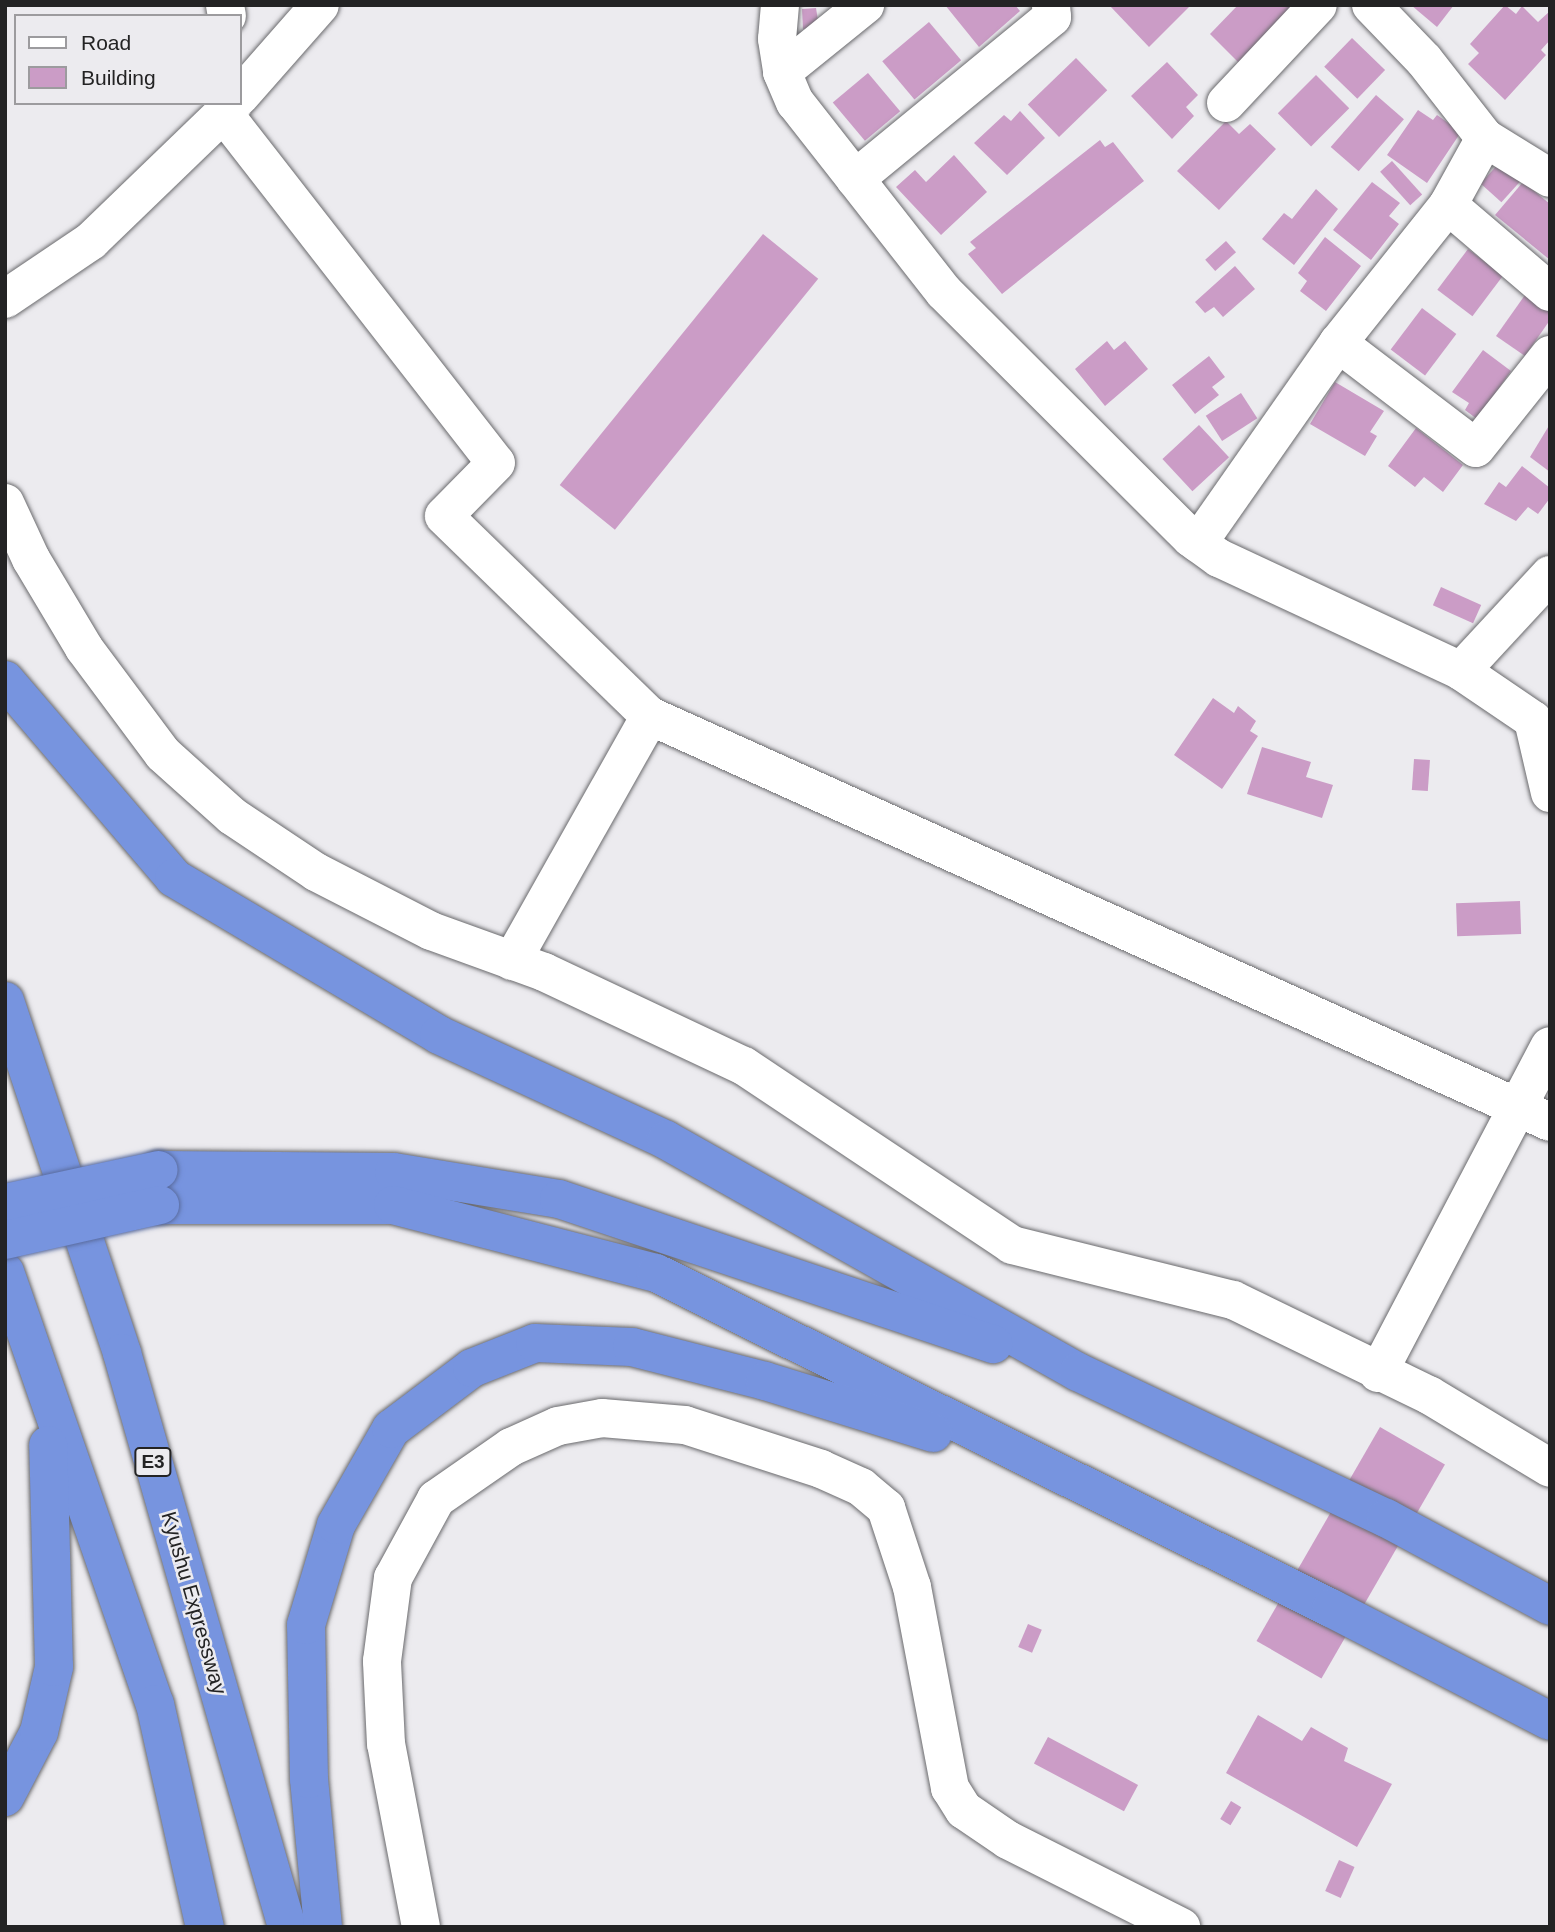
<!DOCTYPE html>
<html>
<head>
<meta charset="utf-8">
<style>
  body { margin:0 }
  #map { position:relative; width:1555px; height:1932px; overflow:hidden; background:#ecebef; font-family:Arial,sans-serif }
  div>[style] { position:absolute }
  .building>* { inset:0; background:#cb9cc6; transform-origin:0 0 }
  .roads { filter:drop-shadow(0 0 2px #6a6a6d) drop-shadow(0 0 2px #6a6a6d) }
  .minor>* { height:38px; margin:-19px; padding:0 19px; transform-origin:19px; border-radius:19px; background:#fff }
  .highway>* { height:38px; margin:-19px; padding:0 19px; transform-origin:19px; border-radius:19px; background:#7794df }
  .bridges { filter:drop-shadow(0 0 2px #5a6c9e) drop-shadow(0 0 2px #5a6c9e) }
  .highway-bridge>* { height:38px; margin:-19px; padding:0 19px; transform-origin:19px; border-radius:19px; background:#7794df }
  span { translate:-50% -50%; white-space:nowrap; text-align:center; line-height:1.15; -webkit-text-stroke:5px #ecebef; paint-order:stroke }
  .shield-label span { padding:2px 5px; background:#ecebef; border:2px solid; border-radius:5px; -webkit-text-stroke-width:0 }
  .shield-label { font-size:19px; color:#232324; font-weight:700 }
  .street-label { font-size:21px; color:#232324 }
  .frame { position:absolute; inset:0; border:7px solid #232324; pointer-events:none }
  .legend { position:absolute; left:14px; top:14px; width:228px; height:91px; box-sizing:border-box; background:#ecebef; border:2px solid #9c9b9e; margin:0; padding:9px 12px; list-style:none; font-size:21px; color:#232324 }
  .legend li { display:flex; align-items:center; gap:14px; height:35px }
  .legend b { width:35px; border:2px solid #9c9b9e }
</style>
</head>
<body>
<div id="map">
  <div class="building">
    <i style="clip-path:polygon(945px 5px,1015px 5px,1020px 11px,979px 47px)"></i>
    <i style="clip-path:polygon(1191px 5px,1149px 47px,1110px 6px,1111px 5px)"></i>
    <i style="clip-path:polygon(1238px 5px,1289px 5px,1295px 12px,1243px 67px,1210px 34px)"></i>
    <i style="clip-path:polygon(1411px 5px,1454px 5px,1437px 27px)"></i>
    <i style="clip-path:polygon(1505px 5px,1516px 14px,1522px 6px,1538px 22px,1550px 11px,1550px 40px,1541px 50px,1546px 55px,1505px 100px,1468px 64px,1479px 53px,1470px 44px)"></i>
    <i style="clip-path:polygon(816px 8px,819px 27px,803px 29px,802px 9px)"></i>
    <i style="left:929px;top:22px;width:50px;height:61px;rotate:50deg"></i>
    <i style="left:1352px;top:38px;width:46px;height:40px;rotate:44deg"></i>
    <i style="left:1076px;top:58px;width:45px;height:67px;rotate:46deg"></i>
    <i style="clip-path:polygon(1167px 62px,1198px 95px,1186px 107px,1194px 116px,1172px 139px,1131px 96px)"></i>
    <i style="left:868px;top:73px;width:50px;height:46px;rotate:50deg"></i>
    <i style="left:1316px;top:75px;width:47px;height:54px;rotate:45deg"></i>
    <i style="left:1376px;top:95px;width:37px;height:69px;rotate:41deg"></i>
    <i style="clip-path:polygon(1418px 110px,1433px 120px,1437px 115px,1461px 132px,1427px 183px,1387px 155px)"></i>
    <i style="clip-path:polygon(1020px 111px,1045px 138px,1007px 175px,974px 143px,1004px 115px,1011px 121px)"></i>
    <i style="clip-path:polygon(1226px 121px,1239px 134px,1250px 124px,1276px 149px,1219px 210px,1177px 171px)"></i>
    <i style="clip-path:polygon(1100px 140px,1105px 147px,1113px 142px,1144px 181px,1002px 294px,968px 254px,976px 248px,970px 242px)"></i>
    <i style="clip-path:polygon(954px 155px,987px 192px,941px 235px,896px 187px,915px 170px,926px 182px)"></i>
    <i style="left:1392px;top:161px;width:45px;height:16px;rotate:48deg"></i>
    <i style="left:1500px;top:162px;width:28px;height:29px;rotate:42deg"></i>
    <i style="clip-path:polygon(1372px 182px,1400px 203px,1389px 216px,1399px 224px,1371px 260px,1333px 230px)"></i>
    <i style="clip-path:polygon(1523px 182px,1550px 204px,1550px 260px,1495px 215px)"></i>
    <i style="clip-path:polygon(1316px 189px,1338px 209px,1294px 265px,1262px 239px,1284px 213px,1292px 219px)"></i>
    <i style="left:763px;top:234px;width:71px;height:323px;rotate:39deg"></i>
    <i style="clip-path:polygon(1325px 237px,1361px 266px,1326px 311px,1300px 291px,1307px 281px,1298px 273px)"></i>
    <i style="left:1226px;top:241px;width:15px;height:28px;rotate:48deg"></i>
    <i style="left:1468px;top:249px;width:44px;height:51px;rotate:37deg"></i>
    <i style="clip-path:polygon(1235px 266px,1255px 289px,1223px 317px,1214px 307px,1205px 313px,1195px 302px)"></i>
    <i style="clip-path:polygon(1525px 295px,1550px 312px,1550px 320px,1525px 356px,1496px 336px)"></i>
    <i style="left:1422px;top:308px;width:43px;height:52px;rotate:37deg"></i>
    <i style="clip-path:polygon(1107px 341px,1114px 350px,1125px 341px,1148px 369px,1105px 406px,1075px 369px)"></i>
    <i style="clip-path:polygon(1483px 350px,1511px 371px,1477px 419px,1465px 410px,1469px 403px,1452px 392px)"></i>
    <i style="clip-path:polygon(1209px 356px,1225px 377px,1212px 387px,1219px 395px,1195px 414px,1172px 385px)"></i>
    <i style="clip-path:polygon(1335px 382px,1384px 411px,1370px 432px,1377px 436px,1365px 456px,1310px 424px)"></i>
    <i style="left:1241px;top:393px;width:30px;height:42px;rotate:57deg"></i>
    <i style="clip-path:polygon(1550px 424px,1550px 472px,1530px 457px)"></i>
    <i style="left:1199px;top:425px;width:44px;height:50px;rotate:47deg"></i>
    <i style="clip-path:polygon(1416px 428px,1463px 465px,1443px 492px,1424px 477px,1415px 487px,1388px 466px)"></i>
    <i style="clip-path:polygon(1522px 466px,1550px 488px,1550px 498px,1538px 514px,1528px 507px,1516px 521px,1484px 504px,1499px 482px,1506px 487px)"></i>
    <i style="left:1441px;top:587px;width:44px;height:20px;rotate:24deg"></i>
    <i style="clip-path:polygon(1213px 698px,1234px 713px,1238px 706px,1256px 721px,1250px 731px,1258px 736px,1222px 789px,1174px 755px)"></i>
    <i style="clip-path:polygon(1262px 747px,1311px 762px,1306px 777px,1333px 785px,1322px 818px,1247px 794px)"></i>
    <i style="left:1414px;top:759px;width:16px;height:31px;rotate:4deg"></i>
    <i style="left:1520px;top:901px;width:33px;height:64px;rotate:88deg"></i>
    <i style="left:1380px;top:1427px;width:75px;height:247px;rotate:30deg"></i>
    <i style="left:1028px;top:1624px;width:15px;height:25px;rotate:23deg"></i>
    <i style="clip-path:polygon(1258px 1715px,1302px 1741px,1311px 1727px,1348px 1748px,1344px 1761px,1392px 1784px,1357px 1847px,1226px 1773px)"></i>
    <i style="left:1048px;top:1737px;width:102px;height:30px;rotate:28deg"></i>
    <i style="left:1231px;top:1801px;width:12px;height:21px;rotate:31deg"></i>
    <i style="left:1339px;top:1860px;width:17px;height:34px;rotate:24deg"></i>
  </div>
  <div class="roads">
    <div class="minor">
      <i style="left:225px;top:5px;width:11px;rotate:80deg"></i>
      <i style="left:780px;top:5px;width:34px;rotate:95deg"></i>
      <i style="left:777px;top:39px;width:33px;rotate:81deg"></i>
      <i style="left:782px;top:72px;width:33px;rotate:67deg"></i>
      <i style="left:795px;top:102px;width:241px;rotate:51.9deg"></i>
      <i style="left:944px;top:292px;width:349px;rotate:44.9deg"></i>
      <i style="left:1191px;top:538px;width:34px;rotate:36deg"></i>
      <i style="left:1219px;top:558px;width:267px;rotate:25deg"></i>
      <i style="left:1461px;top:671px;width:87px;rotate:34.2deg"></i>
      <i style="left:1533px;top:720px;width:75px;rotate:76.9deg"></i>
      <i style="left:1371px;top:5px;width:76px;rotate:46.1deg"></i>
      <i style="left:1424px;top:60px;width:99px;rotate:52deg"></i>
      <i style="left:1485px;top:138px;width:76px;rotate:31.6deg"></i>
      <i style="left:782px;top:72px;width:107px;rotate:-38.9deg"></i>
      <i style="left:240px;top:96px;width:121px;rotate:-48.7deg"></i>
      <i style="left:1226px;top:103px;width:134px;rotate:-46.8deg"></i>
      <i style="left:224px;top:114px;width:442px;rotate:52.1deg"></i>
      <i style="left:496px;top:463px;width:74px;rotate:134.5deg"></i>
      <i style="left:444px;top:516px;width:287px;rotate:44.2deg"></i>
      <i style="left:650px;top:716px;width:987px;rotate:24.28deg"></i>
      <i style="left:855px;top:179px;width:255px;rotate:-39.4deg"></i>
      <i style="left:1052px;top:17px;width:12px;rotate:-95deg"></i>
      <i style="left:1448px;top:205px;width:134px;rotate:40.5deg"></i>
      <i style="left:5px;top:299px;width:104px;rotate:-34deg"></i>
      <i style="left:91px;top:241px;width:199px;rotate:-44deg"></i>
      <i style="left:1338px;top:343px;width:173px;rotate:37.3deg"></i>
      <i style="left:1476px;top:448px;width:119px;rotate:-51.5deg"></i>
      <i style="left:5px;top:503px;width:62px;rotate:65.1deg"></i>
      <i style="left:31px;top:559px;width:104px;rotate:59.2deg"></i>
      <i style="left:84px;top:648px;width:132px;rotate:53.3deg"></i>
      <i style="left:163px;top:754px;width:93px;rotate:41.9deg"></i>
      <i style="left:232px;top:816px;width:101px;rotate:33.7deg"></i>
      <i style="left:316px;top:872px;width:129px;rotate:27.2deg"></i>
      <i style="left:431px;top:931px;width:120px;rotate:19.9deg"></i>
      <i style="left:544px;top:972px;width:221px;rotate:25.2deg"></i>
      <i style="left:744px;top:1066px;width:322px;rotate:33.7deg"></i>
      <i style="left:1012px;top:1245px;width:228px;rotate:14deg"></i>
      <i style="left:1233px;top:1300px;width:218px;rotate:25.9deg"></i>
      <i style="left:1429px;top:1395px;width:141px;rotate:31.1deg"></i>
      <i style="left:1198px;top:543px;width:244px;rotate:-55deg"></i>
      <i style="left:1338px;top:343px;width:176px;rotate:-51.4deg"></i>
      <i style="left:1448px;top:205px;width:77px;rotate:-61.1deg"></i>
      <i style="left:1461px;top:671px;width:131px;rotate:-47.2deg"></i>
      <i style="left:512px;top:961px;width:281px;rotate:-60.6deg"></i>
      <i style="left:1378px;top:1373px;width:369px;rotate:-62.3deg"></i>
      <i style="left:421px;top:1927px;width:186px;rotate:-100.8deg"></i>
      <i style="left:386px;top:1744px;width:83px;rotate:-92.8deg"></i>
      <i style="left:382px;top:1661px;width:84px;rotate:-82.5deg"></i>
      <i style="left:393px;top:1578px;width:90px;rotate:-61.4deg"></i>
      <i style="left:436px;top:1499px;width:91px;rotate:-34.7deg"></i>
      <i style="left:511px;top:1447px;width:51px;rotate:-24.1deg"></i>
      <i style="left:558px;top:1426px;width:45px;rotate:-10.3deg"></i>
      <i style="left:602px;top:1418px;width:83px;rotate:4.8deg"></i>
      <i style="left:685px;top:1425px;width:143px;rotate:17.9deg"></i>
      <i style="left:821px;top:1469px;width:44px;rotate:24.2deg"></i>
      <i style="left:861px;top:1487px;width:33px;rotate:40deg"></i>
      <i style="left:886px;top:1508px;width:83px;rotate:71.8deg"></i>
      <i style="left:912px;top:1587px;width:205px;rotate:79.3deg"></i>
      <i style="left:950px;top:1788px;width:26px;rotate:58deg"></i>
      <i style="left:964px;top:1810px;width:53px;rotate:34.3deg"></i>
      <i style="left:1008px;top:1840px;width:194px;rotate:26.7deg"></i>
    </div>
    <div class="highway">
      <i style="left:5px;top:680px;width:260px;rotate:49.5deg"></i>
      <i style="left:174px;top:878px;width:308px;rotate:30.6deg"></i>
      <i style="left:439px;top:1035px;width:250px;rotate:24.8deg"></i>
      <i style="left:666px;top:1140px;width:473px;rotate:29.4deg"></i>
      <i style="left:1078px;top:1372px;width:341px;rotate:25.4deg"></i>
      <i style="left:1386px;top:1518px;width:186px;rotate:28.2deg"></i>
      <i style="left:5px;top:1001px;width:371px;rotate:71.6deg"></i>
      <i style="left:122px;top:1353px;width:597px;rotate:73.96deg"></i>
      <i style="left:159px;top:1170px;width:235px;rotate:0.5deg"></i>
      <i style="left:394px;top:1172px;width:167px;rotate:9.3deg"></i>
      <i style="left:559px;top:1199px;width:458px;rotate:18.5deg"></i>
      <i style="left:160px;top:1205px;width:233px"></i>
      <i style="left:393px;top:1205px;width:272px;rotate:14.5deg"></i>
      <i style="left:656px;top:1273px;width:754px;rotate:26.4deg"></i>
      <i style="left:1331px;top:1608px;width:246px;rotate:27.3deg"></i>
      <i style="left:5px;top:1272px;width:457px;rotate:70.9deg"></i>
      <i style="left:155px;top:1704px;width:229px;rotate:77.4deg"></i>
      <i style="left:5px;top:1797px;width:73px;rotate:-62.4deg"></i>
      <i style="left:39px;top:1732px;width:67px;rotate:-77deg"></i>
      <i style="left:54px;top:1667px;width:222px;rotate:-91.5deg"></i>
      <i style="left:323px;top:1927px;width:149px;rotate:-95.4deg"></i>
      <i style="left:309px;top:1779px;width:154px;rotate:-91.1deg"></i>
      <i style="left:306px;top:1625px;width:104px;rotate:-73.3deg"></i>
      <i style="left:336px;top:1525px;width:111px;rotate:-60.2deg"></i>
      <i style="left:391px;top:1429px;width:101px;rotate:-37deg"></i>
      <i style="left:472px;top:1368px;width:68px;rotate:-21.6deg"></i>
      <i style="left:535px;top:1343px;width:97px;rotate:2.4deg"></i>
      <i style="left:632px;top:1347px;width:137px;rotate:14.3deg"></i>
      <i style="left:765px;top:1381px;width:176px;rotate:17.2deg"></i>
    </div>
  </div>
  <div class="bridges">
    <div class="highway-bridge">
      <i style="left:5px;top:1203px;width:157px;rotate:-12.1deg"></i>
      <i style="left:5px;top:1240px;width:159px;rotate:-12.7deg"></i>
    </div>
  </div>
  <div class="shield-label">
    <span style="left:153px;top:1462px">E3</span>
  </div>
  <div class="street-label">
    <span style="left:194px;top:1603px;rotate:74deg">Kyushu Expressway</span>
  </div>
  <div class="frame"></div>
  <ul class="legend">
  <li><b style="height:9px;background:#fff"></b>Road</li>
  <li><b style="height:19px;background:#cb9cc6"></b>Building</li>
  </ul>
</div>
</body>
</html>
